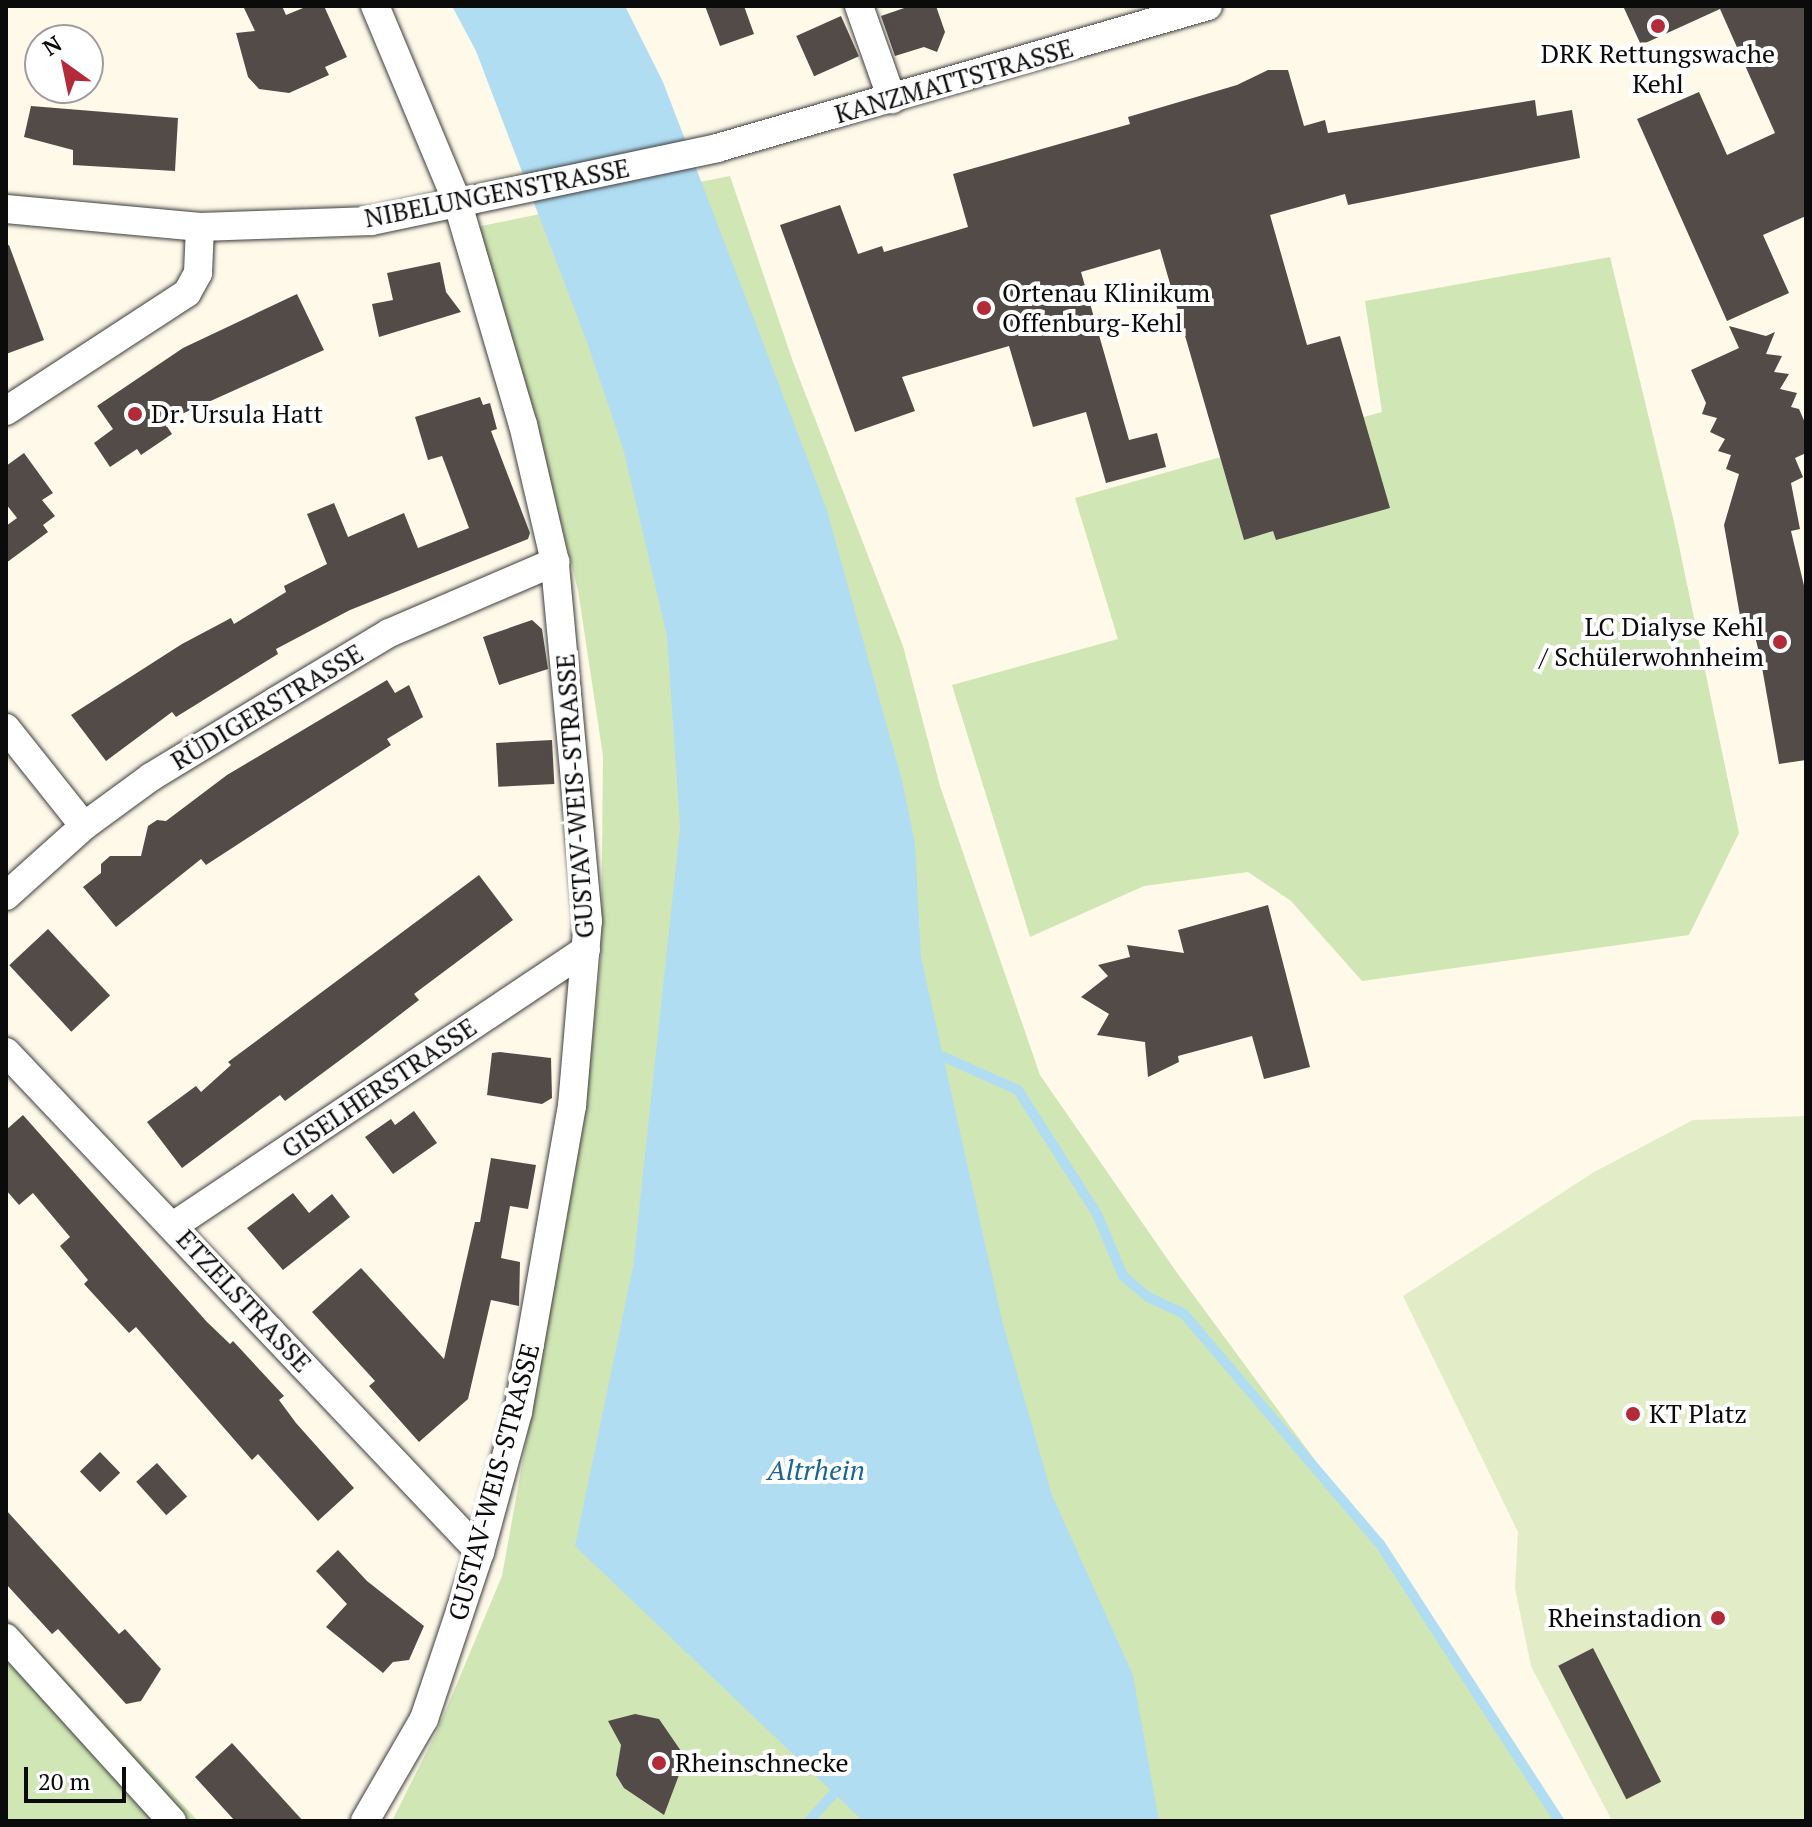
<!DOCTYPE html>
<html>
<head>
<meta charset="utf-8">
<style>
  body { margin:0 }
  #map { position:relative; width:1812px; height:1827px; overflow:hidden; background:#fef9e9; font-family:"PT Serif",serif }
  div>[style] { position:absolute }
  .green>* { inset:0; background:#d1e6b5 }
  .pitch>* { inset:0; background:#e2edc7 }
  .water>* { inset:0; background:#b1ddf3 }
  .stream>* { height:10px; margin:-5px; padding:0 5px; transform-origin:5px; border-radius:5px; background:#b1ddf3 }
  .building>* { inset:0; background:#534b48; transform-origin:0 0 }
  .roads { filter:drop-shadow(0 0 2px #3e3e3e) drop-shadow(0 0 2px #3e3e3e) }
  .minor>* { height:28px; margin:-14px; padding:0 14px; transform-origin:14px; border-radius:14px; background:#fff }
  .dots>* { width:22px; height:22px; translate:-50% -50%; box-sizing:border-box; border:4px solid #fff; border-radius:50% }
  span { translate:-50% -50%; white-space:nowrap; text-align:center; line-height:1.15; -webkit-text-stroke:8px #fff; paint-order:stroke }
  .poi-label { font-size:26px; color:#0b0b0b }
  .left { translate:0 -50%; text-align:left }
  .right { translate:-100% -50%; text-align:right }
  .street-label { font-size:26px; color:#0b0b0b }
  .water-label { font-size:28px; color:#1b6695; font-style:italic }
  .frame { position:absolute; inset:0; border:8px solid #0b0b0b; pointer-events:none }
  .north { position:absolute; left:24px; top:24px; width:80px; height:80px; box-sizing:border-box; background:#fff; border:2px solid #9d9d9d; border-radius:50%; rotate:327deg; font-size:22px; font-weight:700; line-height:32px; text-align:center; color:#0b0b0b }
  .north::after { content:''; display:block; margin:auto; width:28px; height:36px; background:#b32a38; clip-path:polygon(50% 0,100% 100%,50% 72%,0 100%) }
  .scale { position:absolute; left:24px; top:1767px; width:102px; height:36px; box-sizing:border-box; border:4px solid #0b0b0b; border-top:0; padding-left:10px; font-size:24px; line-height:28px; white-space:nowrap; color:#0b0b0b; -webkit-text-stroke:6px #fff; paint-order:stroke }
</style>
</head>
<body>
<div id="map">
  <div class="green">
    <i style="clip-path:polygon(730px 176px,793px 362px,903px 646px,940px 786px,1040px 1075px,1175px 1270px,1373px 1539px,1556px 1821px,392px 1821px,438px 1729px,502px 1576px,585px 1115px,601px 955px,603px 756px,578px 590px,535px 422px,461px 230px)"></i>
    <i style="clip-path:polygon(1610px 257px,1674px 522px,1739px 833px,1689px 935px,1362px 981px,1291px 901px,1248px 872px,1144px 886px,1030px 937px,952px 685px,1118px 639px,1075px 498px,1382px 412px,1365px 301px)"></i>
    <i style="clip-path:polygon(6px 1616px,198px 1821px,6px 1821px)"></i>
  </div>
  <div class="pitch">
    <i style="clip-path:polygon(1806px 1116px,1806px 1821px,1612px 1821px,1531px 1666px,1515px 1588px,1518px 1532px,1403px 1296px,1594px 1172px,1693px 1120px)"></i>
  </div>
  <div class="water">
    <i style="clip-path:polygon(452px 6px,625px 6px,663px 82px,826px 507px,902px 780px,915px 843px,921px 957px,1003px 1324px,1052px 1495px,1133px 1675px,1159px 1821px,863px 1821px,575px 1546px,633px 1267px,680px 828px,667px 636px,624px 452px,587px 342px,476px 51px)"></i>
  </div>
  <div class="stream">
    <i style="left:944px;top:1057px;width:81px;rotate:24deg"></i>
    <i style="left:1018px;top:1090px;width:147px;rotate:57.5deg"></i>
    <i style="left:1097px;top:1214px;width:67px;rotate:67.2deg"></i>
    <i style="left:1123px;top:1276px;width:33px;rotate:40deg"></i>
    <i style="left:1148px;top:1297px;width:40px;rotate:25deg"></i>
    <i style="left:1184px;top:1314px;width:302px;rotate:49.6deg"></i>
    <i style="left:1380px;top:1544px;width:330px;rotate:57.1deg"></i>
    <i style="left:809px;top:1821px;width:38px;rotate:-48deg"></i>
  </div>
  <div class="building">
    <i style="clip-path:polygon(243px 6px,282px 6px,286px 15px,308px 6px,324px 6px,347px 57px,325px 67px,329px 75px,289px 93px,259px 89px,248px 77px,236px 33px,255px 31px)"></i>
    <i style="clip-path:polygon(705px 6px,744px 6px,754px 34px,720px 46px)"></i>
    <i style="clip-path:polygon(910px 6px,936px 6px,945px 32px,937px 52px,924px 47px,895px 56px,881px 16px)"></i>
    <i style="clip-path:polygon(1623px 6px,1806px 6px,1806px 216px,1763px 235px,1789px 293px,1727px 321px,1637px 119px,1699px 92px,1727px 155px,1775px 133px,1720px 9px,1641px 45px)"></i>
    <i style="left:841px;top:16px;width:44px;height:49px;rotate:66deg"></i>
    <i style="clip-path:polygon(1268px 70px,1288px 70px,1304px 126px,1325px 120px,1328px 133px,1535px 100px,1537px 116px,1572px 110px,1580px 158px,1348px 205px,1345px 194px,1270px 215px,1307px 345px,1340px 336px,1390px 508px,1276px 540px,1273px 531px,1244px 540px,1160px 249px,1081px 272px,1129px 440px,1157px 433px,1166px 467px,1106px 483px,1086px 412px,1033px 427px,1009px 346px,902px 377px,915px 411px,855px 432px,780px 225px,840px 205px,858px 254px,882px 246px,884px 252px,968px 227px,953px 174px,1130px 124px,1128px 117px,1237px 85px)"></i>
    <i style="clip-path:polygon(31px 106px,178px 118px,175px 171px,73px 165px,73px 150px,24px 137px)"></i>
    <i style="clip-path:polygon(9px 245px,44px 340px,6px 354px,6px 246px)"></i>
    <i style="clip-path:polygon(440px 262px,446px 292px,461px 312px,379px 337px,372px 304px,393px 300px,387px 273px)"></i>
    <i style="clip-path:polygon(297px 294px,324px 350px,164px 422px,172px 434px,141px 455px,137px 449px,110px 467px,94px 443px,113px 429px,97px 406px,183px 348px)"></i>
    <i style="clip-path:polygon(1729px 326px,1766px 336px,1775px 332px,1766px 354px,1782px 356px,1774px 372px,1789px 374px,1780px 389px,1797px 393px,1791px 407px,1799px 409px,1806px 425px,1806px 453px,1795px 458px,1803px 477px,1791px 483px,1800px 529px,1791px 531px,1806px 594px,1806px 760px,1779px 764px,1760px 656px,1752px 625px,1742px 627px,1724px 525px,1739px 474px,1726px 469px,1731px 455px,1718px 451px,1725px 439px,1710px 432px,1717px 418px,1702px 414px,1706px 403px,1691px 370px,1739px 348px)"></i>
    <i style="clip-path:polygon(480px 397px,483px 405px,490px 403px,497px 429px,491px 431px,530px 533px,528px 539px,350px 610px,276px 649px,278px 654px,176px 717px,172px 712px,106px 761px,71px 715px,182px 644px,231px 618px,234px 624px,286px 592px,284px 586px,327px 564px,307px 514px,334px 503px,348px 537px,404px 513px,418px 548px,469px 528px,442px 456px,428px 460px,415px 417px)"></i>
    <i style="clip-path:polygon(24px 453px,53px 493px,42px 500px,55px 516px,43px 525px,48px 532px,6px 563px,6px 526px,17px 518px,6px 504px,6px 466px)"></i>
    <i style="clip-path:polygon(532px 620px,542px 629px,548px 669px,499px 685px,483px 637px)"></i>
    <i style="clip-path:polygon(387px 680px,395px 693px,409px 685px,423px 717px,387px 739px,391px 745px,206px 865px,201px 859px,116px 927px,83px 887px,101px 873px,101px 864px,110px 856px,141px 856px,148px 826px,157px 820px,166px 821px,227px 775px)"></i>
    <i style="left:552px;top:740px;width:44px;height:56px;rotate:87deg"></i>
    <i style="clip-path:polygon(479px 875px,513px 920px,414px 994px,419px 1000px,363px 1043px,285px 1101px,280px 1095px,182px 1168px,147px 1122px,196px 1086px,201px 1092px,231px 1065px,228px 1062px)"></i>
    <i style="clip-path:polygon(1268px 905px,1310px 1067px,1264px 1079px,1252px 1036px,1178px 1056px,1179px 1062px,1148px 1077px,1145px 1042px,1097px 1035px,1109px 1014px,1081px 997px,1108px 976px,1098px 965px,1130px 957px,1127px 945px,1184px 953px,1178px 930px)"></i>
    <i style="left:48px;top:929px;width:91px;height:53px;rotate:47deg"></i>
    <i style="clip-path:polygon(500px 1052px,551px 1058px,552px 1098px,542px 1104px,487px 1095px,492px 1053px)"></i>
    <i style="clip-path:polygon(414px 1111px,437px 1143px,393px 1174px,365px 1137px,391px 1119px,395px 1125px)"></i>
    <i style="clip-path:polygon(23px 1115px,207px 1322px,230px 1344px,233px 1341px,284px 1396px,279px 1400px,296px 1423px,354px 1488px,318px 1521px,258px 1454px,252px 1460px,136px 1327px,129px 1333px,84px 1284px,88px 1280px,60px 1246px,70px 1237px,33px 1193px,19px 1205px,6px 1190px,6px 1130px)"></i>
    <i style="clip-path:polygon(491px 1158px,536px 1165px,528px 1209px,510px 1206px,501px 1258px,520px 1262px,519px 1306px,491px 1300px,468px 1399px,419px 1442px,369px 1386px,375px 1381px,312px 1312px,361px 1268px,444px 1359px,475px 1222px,480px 1222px)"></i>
    <i style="clip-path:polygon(293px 1193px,309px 1213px,332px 1194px,350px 1217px,283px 1270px,247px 1228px)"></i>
    <i style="left:100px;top:1452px;width:29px;height:28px;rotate:46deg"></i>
    <i style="left:157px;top:1463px;width:45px;height:28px;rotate:48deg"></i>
    <i style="clip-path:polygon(6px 1510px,119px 1634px,125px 1629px,161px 1669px,141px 1701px,126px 1704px,58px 1629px,52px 1634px,6px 1584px)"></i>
    <i style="clip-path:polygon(338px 1550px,367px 1581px,424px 1626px,409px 1660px,393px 1662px,383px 1673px,326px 1627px,347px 1604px,316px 1571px)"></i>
    <i style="left:1593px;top:1648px;width:150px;height:39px;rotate:63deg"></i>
    <i style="clip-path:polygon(635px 1714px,659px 1719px,681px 1751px,682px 1767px,664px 1815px,624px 1788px,616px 1775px,621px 1745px,608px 1721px)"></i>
    <i style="clip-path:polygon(232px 1743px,303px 1821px,235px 1821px,195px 1777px)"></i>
  </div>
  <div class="roads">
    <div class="minor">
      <i style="left:859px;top:6px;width:99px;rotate:70.5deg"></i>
      <i style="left:6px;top:209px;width:195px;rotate:5.3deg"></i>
      <i style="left:200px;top:227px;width:172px;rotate:-2deg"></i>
      <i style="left:372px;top:221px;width:353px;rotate:-11.9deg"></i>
      <i style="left:717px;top:148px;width:511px;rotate:-16.13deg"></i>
      <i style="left:6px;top:411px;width:216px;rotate:-33.1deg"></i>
      <i style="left:187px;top:293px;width:23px;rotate:-61deg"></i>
      <i style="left:198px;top:273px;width:46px;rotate:-87.5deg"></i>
      <i style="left:6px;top:728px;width:125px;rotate:51.5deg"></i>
      <i style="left:6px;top:896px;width:105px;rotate:-41.9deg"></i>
      <i style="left:84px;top:826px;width:83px;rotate:-36.2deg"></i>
      <i style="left:151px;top:777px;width:146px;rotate:-31.3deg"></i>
      <i style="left:276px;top:701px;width:132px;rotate:-31deg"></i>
      <i style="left:389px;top:633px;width:181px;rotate:-23.2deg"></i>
      <i style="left:6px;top:1052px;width:689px;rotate:46.53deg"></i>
      <i style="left:173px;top:1226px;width:497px;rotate:-33.8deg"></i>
      <i style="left:6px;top:1638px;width:247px;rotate:47.8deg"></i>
      <i style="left:365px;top:1821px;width:118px;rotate:-60deg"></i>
      <i style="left:424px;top:1719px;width:176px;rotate:-71.5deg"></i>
      <i style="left:480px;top:1552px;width:145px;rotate:-74.8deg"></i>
      <i style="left:518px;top:1412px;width:311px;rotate:-80deg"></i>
      <i style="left:572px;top:1106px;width:186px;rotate:-85.1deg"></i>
      <i style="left:588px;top:921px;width:361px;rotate:-95.3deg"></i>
      <i style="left:555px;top:562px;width:141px;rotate:-103.1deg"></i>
      <i style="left:523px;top:425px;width:230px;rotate:-106.4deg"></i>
      <i style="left:458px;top:204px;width:215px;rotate:-112.7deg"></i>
    </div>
  </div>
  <div class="dots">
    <i style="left:1658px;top:26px;background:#b32a38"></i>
    <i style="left:984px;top:308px;background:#b32a38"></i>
    <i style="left:135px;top:414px;background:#b32a38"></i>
    <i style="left:1780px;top:642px;background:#b32a38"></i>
    <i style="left:1633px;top:1414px;background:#b32a38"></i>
    <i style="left:1718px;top:1618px;background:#b32a38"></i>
    <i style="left:659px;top:1763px;background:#b32a38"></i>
  </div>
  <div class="poi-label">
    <span style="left:1658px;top:69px">DRK Rettungswache<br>Kehl</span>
    <span class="left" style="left:1002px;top:308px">Ortenau Klinikum<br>Offenburg-Kehl</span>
    <span class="left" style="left:151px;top:414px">Dr. Ursula Hatt</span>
    <span class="right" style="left:1764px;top:642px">LC Dialyse Kehl<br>/ Schülerwohnheim</span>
    <span class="left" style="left:1649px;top:1414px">KT Platz</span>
    <span class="right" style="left:1702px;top:1618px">Rheinstadion</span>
    <span class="left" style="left:675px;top:1763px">Rheinschnecke</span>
  </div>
  <div class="street-label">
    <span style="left:954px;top:81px;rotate:-16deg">KANZMATTSTRASSE</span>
    <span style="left:497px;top:193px;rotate:-11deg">NIBELUNGENSTRASSE</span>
    <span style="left:267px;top:707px;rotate:-31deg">RÜDIGERSTRASSE</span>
    <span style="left:575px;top:796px;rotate:-94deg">GUSTAV-WEIS-STRASSE</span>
    <span style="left:379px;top:1088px;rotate:-34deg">GISELHERSTRASSE</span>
    <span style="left:244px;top:1301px;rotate:47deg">ETZELSTRASSE</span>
    <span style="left:494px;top:1482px;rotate:-75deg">GUSTAV-WEIS-STRASSE</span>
  </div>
  <div class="water-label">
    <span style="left:816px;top:1470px">Altrhein</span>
  </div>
  <div class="frame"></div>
  <div class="north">N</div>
  <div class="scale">20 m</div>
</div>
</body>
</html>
